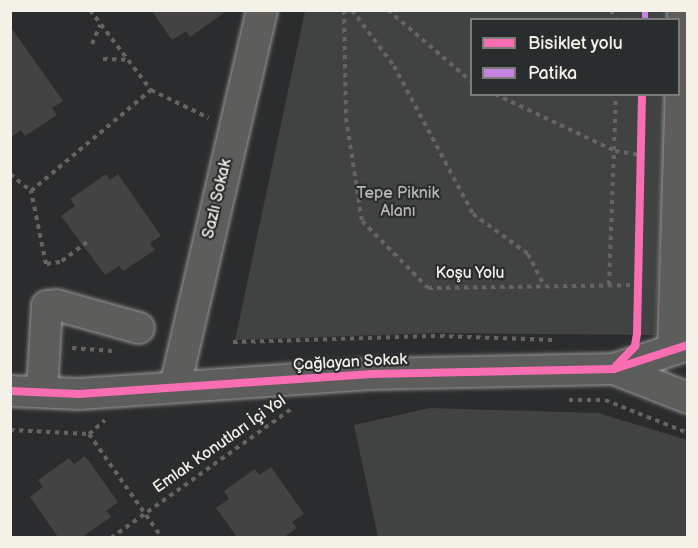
<!DOCTYPE html>
<html>
<head>
<meta charset="utf-8">
<style>
  body { margin:0 }
  #map { position:relative; width:698px; height:548px; overflow:hidden; background:#2b2c2d; font-family:"Balsamiq Sans",sans-serif }
  div>[style] { position:absolute }
  .green>* { inset:0; background:#414242 }
  .building>* { inset:0; background:#434344 }
  .path>* { height:4px; margin-top:-2px; transform-origin:0; background:repeating-linear-gradient(90deg,#646464 0 4.5px,transparent 0 9px) }
  .roads { filter:drop-shadow(0 0 2px #979796) drop-shadow(0 0 2px #979796) }
  .minor>* { height:30px; margin:-15px; padding:0 15px; transform-origin:15px; border-radius:15px; background:#5d5d5c }
  .quiet>* { height:6px; margin-top:-3px; transform-origin:0; background:repeating-linear-gradient(90deg,#c483df 0 12px,transparent 0 18px) }
  .cycleway>* { height:8px; margin:-4px; padding:0 4px; transform-origin:4px; border-radius:4px; background:#f96db3 }
  span { translate:-50% -50%; white-space:nowrap; text-align:center; line-height:1.15; -webkit-text-stroke:4.5px #2a2d2e; paint-order:stroke }
  .park-label { font-size:16px; color:#b6b5af }
  .street-label { font-size:16px; color:#f4f1e8 }
  .frame { position:absolute; inset:0; border:12px solid #f4f1e8; pointer-events:none }
  .legend { position:absolute; left:470px; top:18px; width:210px; height:78px; box-sizing:border-box; background:#2a2d2e; border:2px solid #7b7b78; margin:0; padding:8px 10px; list-style:none; font-size:18px; color:#f4f1e8 }
  .legend li { display:flex; align-items:center; gap:12px; height:30px }
  .legend b { width:30px; border:2px solid #7b7b78 }
</style>
</head>
<body>
<div id="map">
  <div class="green">
    <i style="clip-path:polygon(305px 11px,671px 11px,671px 20px,472px 20px,472px 94px,667px 95px,655px 335px,437px 333px,235px 340px)"></i>
    <i style="clip-path:polygon(430px 408px,598px 413px,687px 440px,687px 537px,378px 537px,354px 425px)"></i>
  </div>
  <div class="building">
    <i style="clip-path:polygon(151px 10px,228px 10px,190px 37px,186px 31px,172px 40px)"></i>
    <i style="clip-path:polygon(10px 26px,63px 101px,52px 108px,57px 115px,25px 136px,21px 130px,10px 138px)"></i>
    <i style="clip-path:polygon(106px 174px,110px 180px,118px 174px,161px 236px,150px 243px,155px 250px,123px 271px,119px 266px,105px 275px,61px 216px,75px 206px,70px 199px)"></i>
    <i style="clip-path:polygon(85px 456px,118px 502px,106px 511px,111px 517px,82px 537px,58px 537px,30px 497px,43px 487px,38px 480px,69px 458px,74px 464px)"></i>
    <i style="clip-path:polygon(271px 467px,304px 514px,292px 522px,297px 528px,284px 537px,237px 537px,216px 508px,229px 499px,224px 491px,255px 469px,259px 475px)"></i>
  </div>
  <div class="path">
    <i style="left:60px;top:10px;width:16px"></i>
    <i style="left:90px;top:10px;width:101px;rotate:52.7deg"></i>
    <i style="left:151px;top:90px;width:64px;rotate:25.8deg"></i>
    <i style="left:344px;top:10px;width:108px;rotate:88.9deg"></i>
    <i style="left:346px;top:118px;width:104px;rotate:81.2deg"></i>
    <i style="left:362px;top:221px;width:94px;rotate:45.4deg"></i>
    <i style="left:428px;top:288px;width:208px;rotate:-0.8deg"></i>
    <i style="left:352px;top:10px;width:70px;rotate:53.1deg"></i>
    <i style="left:394px;top:66px;width:168px;rotate:61.9deg"></i>
    <i style="left:473px;top:214px;width:68px;rotate:36deg"></i>
    <i style="left:528px;top:254px;width:36px;rotate:63deg"></i>
    <i style="left:388px;top:10px;width:111px;rotate:40.6deg"></i>
    <i style="left:611px;top:10px;width:11px;rotate:63deg"></i>
    <i style="left:92px;top:44px;width:21px;rotate:-67deg"></i>
    <i style="left:103px;top:59px;width:24px;rotate:2deg"></i>
    <i style="left:495px;top:94px;width:133px;rotate:25.4deg"></i>
    <i style="left:615px;top:151px;width:25px;rotate:9deg"></i>
    <i style="left:10px;top:174px;width:27px;rotate:39deg"></i>
    <i style="left:87px;top:242px;width:34px;rotate:143deg"></i>
    <i style="left:60px;top:262px;width:14px;rotate:172deg"></i>
    <i style="left:46px;top:264px;width:75px;rotate:-101.6deg"></i>
    <i style="left:31px;top:191px;width:157px;rotate:-40.1deg"></i>
    <i style="left:609px;top:285px;width:191px;rotate:-87.9deg"></i>
    <i style="left:233px;top:342px;width:207px;rotate:-1.7deg"></i>
    <i style="left:440px;top:336px;width:113px;rotate:2deg"></i>
    <i style="left:72px;top:348px;width:40px;rotate:4.3deg"></i>
    <i style="left:569px;top:400px;width:36px"></i>
    <i style="left:605px;top:400px;width:89px;rotate:21.7deg"></i>
    <i style="left:10px;top:430px;width:79px;rotate:2.9deg"></i>
    <i style="left:89px;top:434px;width:21px;rotate:-41deg"></i>
    <i style="left:89px;top:434px;width:127px;rotate:54.9deg"></i>
    <i style="left:111px;top:538px;width:225px;rotate:-35.6deg"></i>
  </div>
  <div class="roads">
    <div class="minor">
      <i style="left:673px;top:349px;width:339px;rotate:-88.3deg"></i>
      <i style="left:614px;top:369px;width:79px;rotate:21.4deg"></i>
      <i style="left:175px;top:387px;width:387px;rotate:-77deg"></i>
      <i style="left:10px;top:391px;width:69px;rotate:2.5deg"></i>
      <i style="left:79px;top:394px;width:293px;rotate:-3.9deg"></i>
      <i style="left:371px;top:374px;width:243px;rotate:-1.2deg"></i>
      <i style="left:614px;top:369px;width:78px;rotate:-18deg"></i>
      <i style="left:42px;top:392px;width:86px;rotate:-86.7deg"></i>
      <i style="left:47px;top:306px;width:9px;rotate:-6deg"></i>
      <i style="left:56px;top:305px;width:86px;rotate:15.5deg"></i>
    </div>
  </div>
  <div class="quiet">
    <i style="left:645px;top:20px;width:10px;rotate:-90deg"></i>
  </div>
  <div class="cycleway">
    <i style="left:616px;top:366px;width:28px;rotate:-46deg"></i>
    <i style="left:635px;top:346px;width:12px;rotate:-81deg"></i>
    <i style="left:637px;top:334px;width:240px;rotate:-88.8deg"></i>
    <i style="left:10px;top:391px;width:69px;rotate:2.5deg"></i>
    <i style="left:79px;top:394px;width:293px;rotate:-3.9deg"></i>
    <i style="left:371px;top:374px;width:243px;rotate:-1.2deg"></i>
    <i style="left:614px;top:369px;width:78px;rotate:-18deg"></i>
  </div>
  <div class="park-label">
    <span style="left:398px;top:203px">Tepe Piknik<br>Alanı</span>
  </div>
  <div class="street-label">
    <span style="left:218px;top:199px;rotate:-77deg">Sazlı Sokak</span>
    <span style="left:470px;top:274px">Koşu Yolu</span>
    <span style="left:350px;top:363px;rotate:-3deg">Çağlayan Sokak</span>
    <span style="left:220px;top:445px;rotate:-35deg">Emlak Konutları İçi Yol</span>
  </div>
  <div class="frame"></div>
  <ul class="legend">
  <li><b style="height:8px;background:#f96db3"></b>Bisiklet yolu</li>
  <li><b style="height:8px;background:#c483df"></b>Patika</li>
  </ul>
</div>
</body>
</html>
